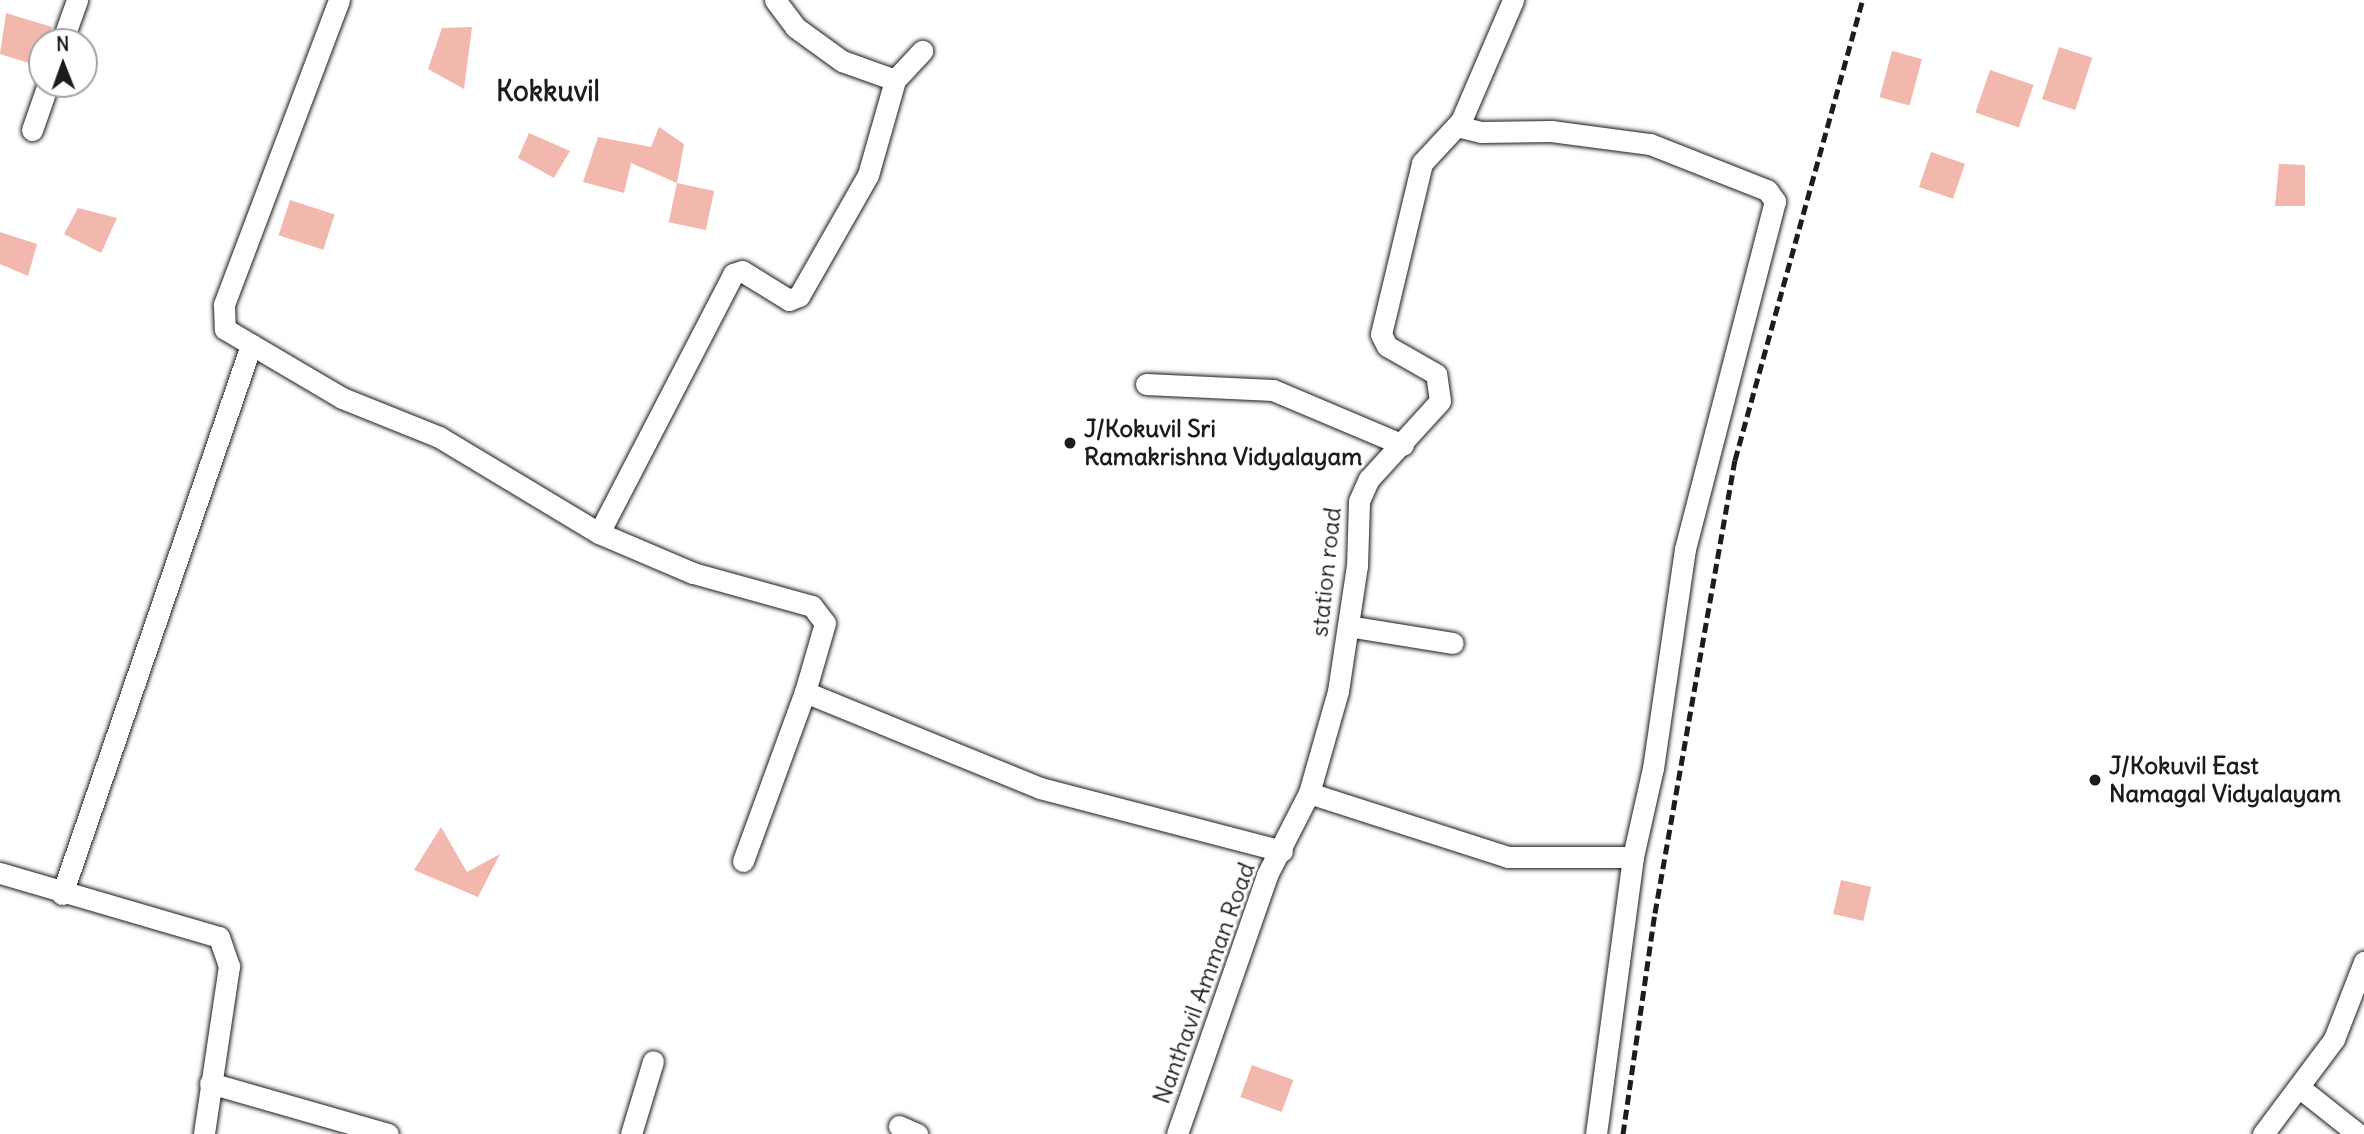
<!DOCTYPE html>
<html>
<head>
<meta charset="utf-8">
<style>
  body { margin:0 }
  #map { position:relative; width:2364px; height:1134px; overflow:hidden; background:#fff; font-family:Delius,sans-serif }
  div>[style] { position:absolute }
  .building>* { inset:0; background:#f2b7ad; transform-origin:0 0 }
  .roads { filter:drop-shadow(0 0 2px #1c1c1c) drop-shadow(0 0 2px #1c1c1c) }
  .minor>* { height:21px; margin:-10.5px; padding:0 10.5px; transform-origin:10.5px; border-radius:10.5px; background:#fff }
  .rail>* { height:5px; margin-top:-2.5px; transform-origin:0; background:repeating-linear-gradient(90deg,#1c1c1c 0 10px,transparent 0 15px) }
  .dots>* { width:19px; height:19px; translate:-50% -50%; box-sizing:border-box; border:4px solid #fff; border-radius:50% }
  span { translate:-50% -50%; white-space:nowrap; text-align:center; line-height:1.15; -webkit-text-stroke:6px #fff; paint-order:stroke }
  .poi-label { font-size:24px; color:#1c1c1c; font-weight:700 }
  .left { translate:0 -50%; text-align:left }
  .street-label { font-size:24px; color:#1c1c1c }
  .quarter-label { font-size:28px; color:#1c1c1c; font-weight:700 }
  .north { position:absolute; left:28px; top:28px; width:70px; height:70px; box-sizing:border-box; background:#fff; border:2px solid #a4a4a4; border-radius:50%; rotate:359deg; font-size:19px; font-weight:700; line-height:28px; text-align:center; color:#1c1c1c }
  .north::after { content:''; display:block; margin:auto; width:24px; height:32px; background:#1c1c1c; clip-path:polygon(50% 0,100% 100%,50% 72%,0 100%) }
</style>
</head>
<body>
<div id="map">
  <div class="building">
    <i style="clip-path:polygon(6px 13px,52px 27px,35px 65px,0 54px)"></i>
    <i style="clip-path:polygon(472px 27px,464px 89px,428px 69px,442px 28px)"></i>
    <i style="left:2059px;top:47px;width:35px;height:55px;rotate:18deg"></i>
    <i style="left:1892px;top:51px;width:31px;height:48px;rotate:15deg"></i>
    <i style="left:1990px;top:70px;width:46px;height:45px;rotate:19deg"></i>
    <i style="clip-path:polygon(659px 127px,684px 144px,677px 183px,631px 163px,624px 193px,583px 182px,598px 137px,651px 147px)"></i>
    <i style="clip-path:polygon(529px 133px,570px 151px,554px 178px,518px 158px)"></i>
    <i style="left:1931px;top:152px;width:36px;height:37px;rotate:19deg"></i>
    <i style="clip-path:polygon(2279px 164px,2305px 165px,2305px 206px,2275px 206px)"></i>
    <i style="left:677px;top:183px;width:38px;height:40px;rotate:12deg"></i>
    <i style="left:290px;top:200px;width:47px;height:37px;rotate:18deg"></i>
    <i style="clip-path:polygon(78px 208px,117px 218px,101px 253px,64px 234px)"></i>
    <i style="clip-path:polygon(0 232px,37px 244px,28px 276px,0 264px)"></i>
    <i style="clip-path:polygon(441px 827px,467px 872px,500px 854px,478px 897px,414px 870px)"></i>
    <i style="left:1841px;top:880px;width:31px;height:35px;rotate:13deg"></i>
    <i style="left:1252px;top:1065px;width:44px;height:34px;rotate:20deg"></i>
  </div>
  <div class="roads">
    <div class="minor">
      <i style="left:339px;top:0;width:326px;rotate:110.7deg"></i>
      <i style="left:224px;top:305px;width:24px;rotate:88deg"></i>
      <i style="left:225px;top:329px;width:136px;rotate:30.5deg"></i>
      <i style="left:342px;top:398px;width:105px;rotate:21.9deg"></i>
      <i style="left:439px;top:437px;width:187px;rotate:31deg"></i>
      <i style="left:599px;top:533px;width:102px;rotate:23.1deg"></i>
      <i style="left:693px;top:573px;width:123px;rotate:15.5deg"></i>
      <i style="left:812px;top:606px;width:21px;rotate:53deg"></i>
      <i style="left:825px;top:623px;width:72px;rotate:106.2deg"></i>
      <i style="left:805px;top:692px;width:254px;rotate:22.2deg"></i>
      <i style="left:1040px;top:788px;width:250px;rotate:14.6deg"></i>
      <i style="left:775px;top:0;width:34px;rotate:53deg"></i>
      <i style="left:795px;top:27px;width:58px;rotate:35.9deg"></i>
      <i style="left:842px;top:61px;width:56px;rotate:19.7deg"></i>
      <i style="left:62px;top:42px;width:45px;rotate:-70.3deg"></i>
      <i style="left:1461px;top:121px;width:6px;rotate:90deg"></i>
      <i style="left:1461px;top:127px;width:21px;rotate:14deg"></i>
      <i style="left:1481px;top:132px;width:70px;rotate:-0.8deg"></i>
      <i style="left:1551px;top:131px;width:100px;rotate:7.5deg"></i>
      <i style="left:1650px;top:144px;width:126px;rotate:21.5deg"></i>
      <i style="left:1767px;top:190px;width:14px;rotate:54deg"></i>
      <i style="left:1775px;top:201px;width:359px;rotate:104.5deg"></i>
      <i style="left:1685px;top:549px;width:221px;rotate:98.3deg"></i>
      <i style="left:1653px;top:768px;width:91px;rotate:102.7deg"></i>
      <i style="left:1633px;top:857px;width:279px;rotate:97.6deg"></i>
      <i style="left:32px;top:130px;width:49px;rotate:-70.8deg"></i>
      <i style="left:1146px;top:384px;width:127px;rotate:2.7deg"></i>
      <i style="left:1273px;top:390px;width:141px;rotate:22.9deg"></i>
      <i style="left:599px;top:533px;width:292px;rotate:-62.6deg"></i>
      <i style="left:733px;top:274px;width:9px;rotate:-18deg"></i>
      <i style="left:742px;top:271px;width:55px;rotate:31.7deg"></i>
      <i style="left:789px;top:300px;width:11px;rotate:-22deg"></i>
      <i style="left:799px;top:296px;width:139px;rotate:-60.3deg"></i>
      <i style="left:868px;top:175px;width:99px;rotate:-74.1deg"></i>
      <i style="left:895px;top:80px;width:40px;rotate:-47deg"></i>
      <i style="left:1348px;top:626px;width:106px;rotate:9.2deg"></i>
      <i style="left:1309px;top:793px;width:209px;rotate:17.8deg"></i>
      <i style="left:1508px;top:857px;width:125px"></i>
      <i style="left:743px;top:861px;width:180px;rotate:-69.9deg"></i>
      <i style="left:0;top:873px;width:228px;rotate:16.3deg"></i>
      <i style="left:219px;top:937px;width:31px;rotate:71deg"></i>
      <i style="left:229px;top:966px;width:170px;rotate:98.5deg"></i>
      <i style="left:62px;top:894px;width:581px;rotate:-71deg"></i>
      <i style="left:210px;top:1083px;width:185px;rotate:16deg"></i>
      <i style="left:2300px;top:1088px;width:74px;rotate:38.4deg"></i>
      <i style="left:899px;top:1126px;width:20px;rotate:24deg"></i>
      <i style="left:631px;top:1134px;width:76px;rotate:-73.2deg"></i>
      <i style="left:1177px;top:1134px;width:274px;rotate:-70.8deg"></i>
      <i style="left:1267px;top:875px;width:92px;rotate:-62.9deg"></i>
      <i style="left:1309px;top:793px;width:106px;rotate:-74.1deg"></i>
      <i style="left:1338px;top:691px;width:126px;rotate:-81.4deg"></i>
      <i style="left:1357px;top:566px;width:65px;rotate:-88.2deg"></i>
      <i style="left:1359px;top:501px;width:24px;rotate:-66deg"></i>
      <i style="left:1369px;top:479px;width:105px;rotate:-47.7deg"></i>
      <i style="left:1440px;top:401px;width:27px;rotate:-98deg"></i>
      <i style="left:1436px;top:374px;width:56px;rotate:-150.3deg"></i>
      <i style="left:1387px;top:346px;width:13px;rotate:-117deg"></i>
      <i style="left:1381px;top:334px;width:176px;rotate:-76.5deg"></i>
      <i style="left:1422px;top:163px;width:57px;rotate:-47.1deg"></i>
      <i style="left:1461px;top:121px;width:132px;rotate:-66.7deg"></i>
      <i style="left:2263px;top:1134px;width:119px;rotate:-53.2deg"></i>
      <i style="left:2334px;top:1039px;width:83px;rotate:-68.7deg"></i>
    </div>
  </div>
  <div class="rail">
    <i style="left:1623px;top:1134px;width:223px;rotate:-81.8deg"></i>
    <i style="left:1655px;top:913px;width:460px;rotate:-80deg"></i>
    <i style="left:1735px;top:460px;width:477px;rotate:-74.5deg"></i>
  </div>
  <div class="dots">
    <i style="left:1070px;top:443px;background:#1c1c1c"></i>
    <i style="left:2095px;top:780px;background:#1c1c1c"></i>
  </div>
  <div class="poi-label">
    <span class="left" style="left:1084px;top:443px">J/Kokuvil Sri<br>Ramakrishna Vidyalayam</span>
    <span class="left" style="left:2109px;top:780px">J/Kokuvil East<br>Namagal Vidyalayam</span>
  </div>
  <div class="street-label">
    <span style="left:1326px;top:572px;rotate:-84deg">station road</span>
    <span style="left:1204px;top:983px;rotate:-70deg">Nanthavil Amman Road</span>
  </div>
  <div class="quarter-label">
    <span style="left:548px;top:91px">Kokkuvil</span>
  </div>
  <div class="north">N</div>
</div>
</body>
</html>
